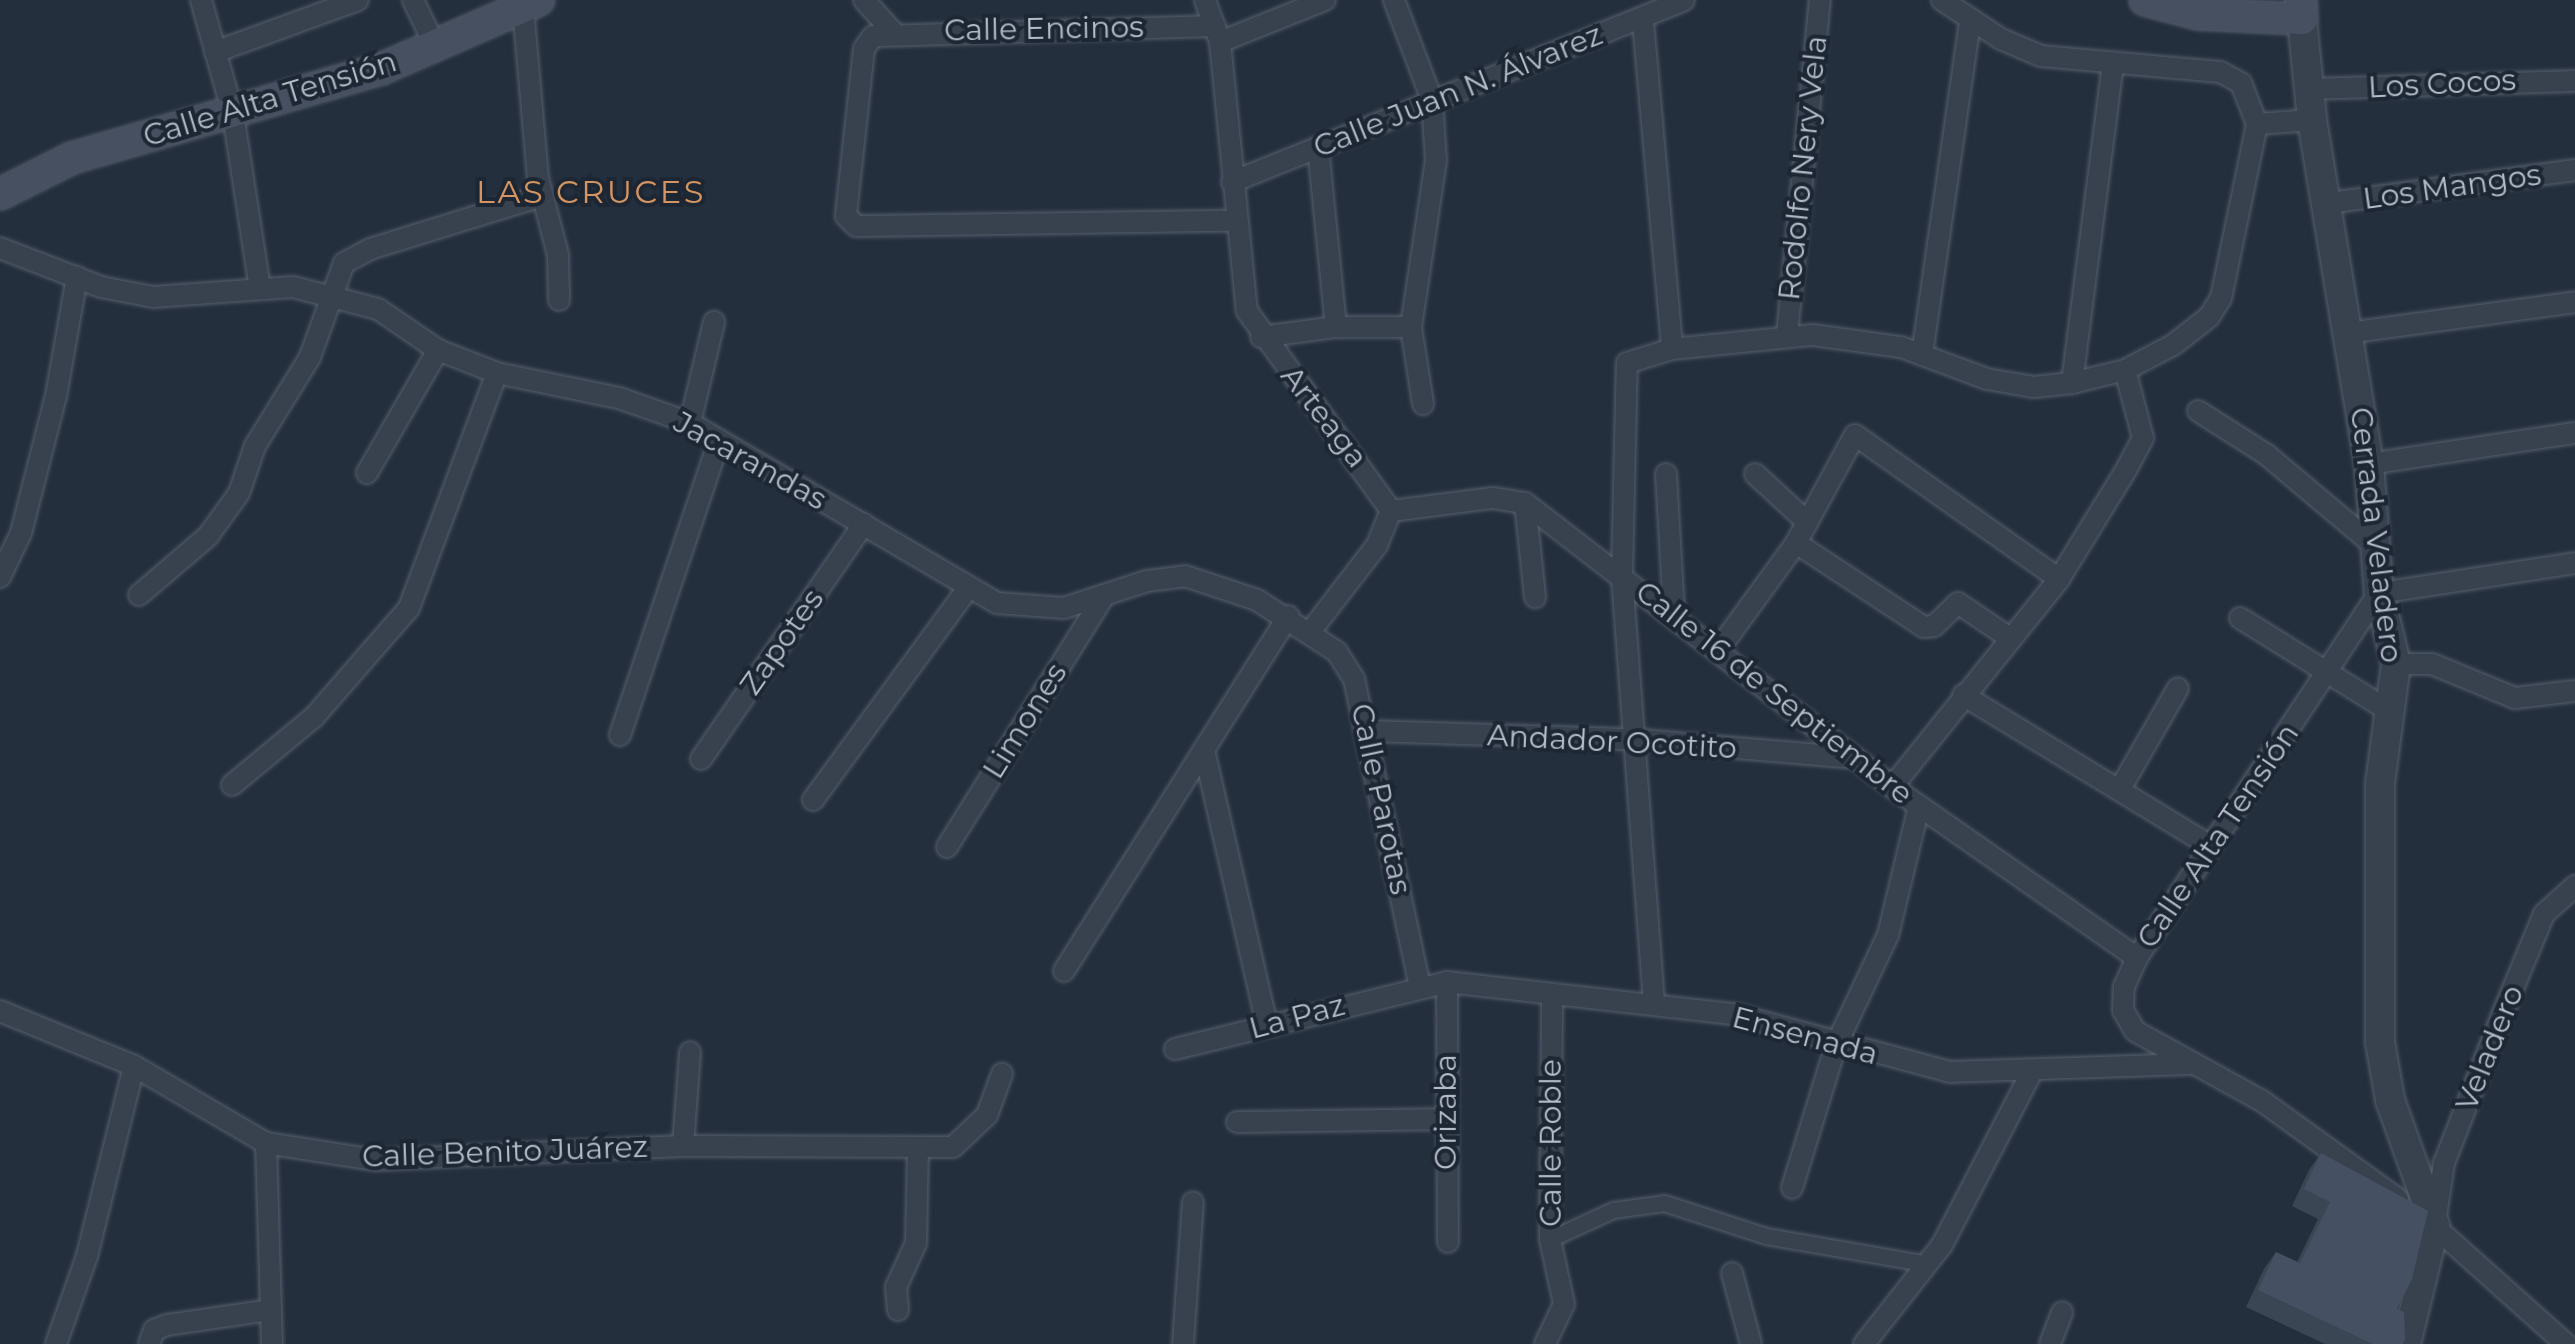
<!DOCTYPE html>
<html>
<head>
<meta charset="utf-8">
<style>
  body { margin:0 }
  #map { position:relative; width:2575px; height:1344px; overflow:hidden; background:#242f3e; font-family:Montserrat,sans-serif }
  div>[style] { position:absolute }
  .roads { filter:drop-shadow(0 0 2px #565f6c) drop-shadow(0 0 2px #565f6c) }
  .pedestrian>* { height:15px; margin:-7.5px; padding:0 7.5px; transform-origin:7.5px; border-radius:7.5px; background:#38414e }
  .minor>* { height:20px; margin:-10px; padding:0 10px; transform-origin:10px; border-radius:10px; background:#38414e }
  .tertiary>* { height:28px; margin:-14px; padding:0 14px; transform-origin:14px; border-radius:14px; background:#38414e }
  .secondary>* { height:30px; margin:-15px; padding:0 15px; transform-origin:15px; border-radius:15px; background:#465061 }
  .wall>* { inset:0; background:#3b4654 }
  .building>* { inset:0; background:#455162 }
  span { translate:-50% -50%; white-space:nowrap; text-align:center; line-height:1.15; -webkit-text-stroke:8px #1d2633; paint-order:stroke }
  .street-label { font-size:30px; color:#b4bcc9 }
  .neighbourhood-label { font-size:32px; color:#d59563; letter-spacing:2.5px }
</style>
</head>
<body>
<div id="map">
  <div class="roads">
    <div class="pedestrian">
      <i style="left:1550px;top:1239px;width:69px;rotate:-24.7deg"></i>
      <i style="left:1613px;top:1210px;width:51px;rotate:-7.8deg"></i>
      <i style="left:1664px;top:1203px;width:107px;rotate:17.9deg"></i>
      <i style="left:1766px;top:1236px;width:158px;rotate:9.8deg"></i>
    </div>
    <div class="minor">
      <i style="left:201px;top:0;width:118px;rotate:74.3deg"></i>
      <i style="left:233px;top:114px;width:177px;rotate:81.2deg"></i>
      <i style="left:413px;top:0;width:51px;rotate:64.4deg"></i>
      <i style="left:864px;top:0;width:43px;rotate:47.8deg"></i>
      <i style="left:1205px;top:0;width:45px;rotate:70.3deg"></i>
      <i style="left:1220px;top:42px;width:270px;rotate:84.3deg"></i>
      <i style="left:1247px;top:311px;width:246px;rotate:54.2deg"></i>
      <i style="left:1394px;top:0;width:107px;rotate:69.2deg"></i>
      <i style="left:1432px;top:100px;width:60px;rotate:86.2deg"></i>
      <i style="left:1436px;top:160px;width:169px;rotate:98.5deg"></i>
      <i style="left:1411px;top:327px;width:78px;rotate:81.1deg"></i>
      <i style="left:523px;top:7px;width:172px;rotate:85deg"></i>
      <i style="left:538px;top:178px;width:80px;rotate:75.4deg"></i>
      <i style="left:558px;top:255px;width:45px;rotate:88.7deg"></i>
      <i style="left:1643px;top:21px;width:329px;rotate:84.9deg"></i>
      <i style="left:1215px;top:26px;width:342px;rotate:178.3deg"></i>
      <i style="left:873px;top:36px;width:16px;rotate:125deg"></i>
      <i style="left:864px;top:49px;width:168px;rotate:96.2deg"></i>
      <i style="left:846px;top:216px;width:14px;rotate:45deg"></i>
      <i style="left:856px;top:226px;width:380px;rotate:-0.8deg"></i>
      <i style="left:1220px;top:42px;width:113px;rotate:-21.8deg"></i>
      <i style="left:215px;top:52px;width:152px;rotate:-20deg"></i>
      <i style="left:2310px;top:89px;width:265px;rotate:-1.7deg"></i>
      <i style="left:2257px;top:124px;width:55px;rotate:-4.2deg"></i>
      <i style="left:1318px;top:147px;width:181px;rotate:84.3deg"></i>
      <i style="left:1232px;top:182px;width:487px;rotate:-21.9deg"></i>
      <i style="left:2328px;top:203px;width:249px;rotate:-7.6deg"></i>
      <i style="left:0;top:248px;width:108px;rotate:21.1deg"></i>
      <i style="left:101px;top:287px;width:53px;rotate:10.9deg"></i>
      <i style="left:153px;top:297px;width:140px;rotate:-4.1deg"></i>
      <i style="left:293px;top:287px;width:88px;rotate:14.5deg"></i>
      <i style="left:378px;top:309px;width:73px;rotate:34.3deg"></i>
      <i style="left:438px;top:350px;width:63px;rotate:21.3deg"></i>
      <i style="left:497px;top:373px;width:125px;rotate:11.6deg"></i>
      <i style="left:619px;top:398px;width:75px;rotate:19.4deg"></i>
      <i style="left:690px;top:423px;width:356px;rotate:30.4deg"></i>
      <i style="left:997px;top:603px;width:67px;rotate:4.3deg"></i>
      <i style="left:1064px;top:608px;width:87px;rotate:-18deg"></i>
      <i style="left:1147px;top:581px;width:38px;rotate:-7deg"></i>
      <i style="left:1185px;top:576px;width:76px;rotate:18.4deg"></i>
      <i style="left:1257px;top:600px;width:95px;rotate:33deg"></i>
      <i style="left:1337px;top:652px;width:32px;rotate:58deg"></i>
      <i style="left:1354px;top:679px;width:311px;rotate:77.9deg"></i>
      <i style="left:2347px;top:333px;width:230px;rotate:-7.7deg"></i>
      <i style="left:1787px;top:335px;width:337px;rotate:-84.4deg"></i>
      <i style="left:1261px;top:337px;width:76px;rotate:-7.6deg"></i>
      <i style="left:1336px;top:327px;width:75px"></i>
      <i style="left:1922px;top:355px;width:337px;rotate:-81.8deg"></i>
      <i style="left:2072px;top:383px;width:323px;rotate:-82.7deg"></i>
      <i style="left:2198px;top:411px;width:82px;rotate:32.5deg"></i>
      <i style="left:2267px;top:455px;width:141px;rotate:40.1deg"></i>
      <i style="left:690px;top:423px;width:104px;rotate:-76.6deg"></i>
      <i style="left:2369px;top:464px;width:208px;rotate:-8.6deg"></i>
      <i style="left:367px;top:473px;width:142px;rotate:-60deg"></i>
      <i style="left:1666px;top:474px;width:139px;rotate:86.7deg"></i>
      <i style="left:1755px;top:474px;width:71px;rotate:42.7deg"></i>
      <i style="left:1525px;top:503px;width:95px;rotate:83.9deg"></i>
      <i style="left:1391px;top:511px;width:103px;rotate:-7.3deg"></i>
      <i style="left:1493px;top:498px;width:32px;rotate:9deg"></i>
      <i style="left:1525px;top:503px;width:464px;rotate:37.7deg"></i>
      <i style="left:1892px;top:787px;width:299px;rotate:34.9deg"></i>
      <i style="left:1796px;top:543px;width:153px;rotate:33.3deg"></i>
      <i style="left:1924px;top:627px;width:10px;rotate:-6deg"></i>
      <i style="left:1934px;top:626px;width:33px;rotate:-44deg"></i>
      <i style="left:1958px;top:603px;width:64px;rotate:34.2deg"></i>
      <i style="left:0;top:577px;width:49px;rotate:-64.5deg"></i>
      <i style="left:21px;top:533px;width:141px;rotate:-75.7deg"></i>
      <i style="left:56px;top:396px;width:121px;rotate:-80deg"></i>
      <i style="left:139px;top:595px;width:91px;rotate:-40.5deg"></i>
      <i style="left:208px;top:536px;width:53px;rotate:-54.2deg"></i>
      <i style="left:239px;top:493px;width:50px;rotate:-71.2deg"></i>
      <i style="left:255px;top:446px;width:105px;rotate:-58.3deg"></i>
      <i style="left:310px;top:357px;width:100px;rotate:-70.1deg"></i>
      <i style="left:344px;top:263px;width:30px;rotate:-28deg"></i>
      <i style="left:370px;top:249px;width:179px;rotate:-17.2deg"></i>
      <i style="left:2240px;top:618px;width:174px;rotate:31.9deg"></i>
      <i style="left:1310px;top:632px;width:110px;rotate:-52.4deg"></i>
      <i style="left:1377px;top:545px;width:37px;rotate:-68deg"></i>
      <i style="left:1719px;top:649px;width:131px;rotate:-54deg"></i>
      <i style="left:1796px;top:543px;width:123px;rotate:-61.4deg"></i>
      <i style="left:1855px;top:435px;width:250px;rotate:35.2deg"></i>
      <i style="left:2396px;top:664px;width:36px"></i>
      <i style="left:2432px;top:664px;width:90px;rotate:22.3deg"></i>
      <i style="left:2515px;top:698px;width:60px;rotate:-6.7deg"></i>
      <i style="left:1963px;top:695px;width:289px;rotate:31.4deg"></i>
      <i style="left:1369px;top:731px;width:261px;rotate:1.8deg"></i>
      <i style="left:1630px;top:739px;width:226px;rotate:4.8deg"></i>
      <i style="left:620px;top:735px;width:307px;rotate:-71.4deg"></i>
      <i style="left:1204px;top:750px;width:283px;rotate:77.1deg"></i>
      <i style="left:701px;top:759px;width:286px;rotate:-55.3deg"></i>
      <i style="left:232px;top:785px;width:107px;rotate:-39.7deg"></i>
      <i style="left:314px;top:717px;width:145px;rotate:-48.9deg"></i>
      <i style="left:409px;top:608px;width:251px;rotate:-69.5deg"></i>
      <i style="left:1892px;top:787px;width:267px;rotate:-51.2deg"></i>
      <i style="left:2059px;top:579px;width:128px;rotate:-58.4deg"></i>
      <i style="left:2126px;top:470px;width:36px;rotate:-62deg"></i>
      <i style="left:2143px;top:438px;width:70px;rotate:-104.8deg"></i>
      <i style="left:2120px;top:789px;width:116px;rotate:-60.1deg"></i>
      <i style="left:813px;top:800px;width:263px;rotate:-53.8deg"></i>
      <i style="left:947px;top:847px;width:296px;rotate:-58deg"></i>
      <i style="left:1064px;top:971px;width:420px;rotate:-57.7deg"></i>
      <i style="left:1447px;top:982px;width:260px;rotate:89.8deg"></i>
      <i style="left:1654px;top:1003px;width:428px;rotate:-94.3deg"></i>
      <i style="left:1622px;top:576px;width:213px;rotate:-88.7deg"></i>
      <i style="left:1627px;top:363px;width:47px;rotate:-17.3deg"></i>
      <i style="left:1672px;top:349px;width:142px;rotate:-5.7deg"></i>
      <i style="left:1813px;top:335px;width:89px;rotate:7.8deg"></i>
      <i style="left:1901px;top:347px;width:92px;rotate:20.4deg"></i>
      <i style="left:1987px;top:379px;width:48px;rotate:9.7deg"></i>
      <i style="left:2034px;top:387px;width:38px;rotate:-6deg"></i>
      <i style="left:2072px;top:383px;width:55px;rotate:-13.8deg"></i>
      <i style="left:2125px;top:370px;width:54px;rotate:-27.5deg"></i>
      <i style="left:2173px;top:345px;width:46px;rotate:-37.9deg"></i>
      <i style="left:2209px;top:317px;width:22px;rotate:-58deg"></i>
      <i style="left:2221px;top:298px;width:178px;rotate:-78.3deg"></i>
      <i style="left:2257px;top:124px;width:44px;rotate:-111.3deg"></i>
      <i style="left:2241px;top:83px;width:24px;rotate:-152deg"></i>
      <i style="left:2220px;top:72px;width:180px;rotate:-174.9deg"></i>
      <i style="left:2041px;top:56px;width:43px;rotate:-157deg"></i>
      <i style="left:2001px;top:39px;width:71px;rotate:-146.5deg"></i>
      <i style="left:0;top:1011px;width:145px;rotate:22.3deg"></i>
      <i style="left:134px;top:1066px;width:153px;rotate:30.3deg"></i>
      <i style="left:266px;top:1143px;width:109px;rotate:8.9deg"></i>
      <i style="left:374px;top:1160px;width:309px;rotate:-2.6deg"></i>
      <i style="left:683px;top:1146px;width:270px;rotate:0.2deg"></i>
      <i style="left:953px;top:1147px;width:47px;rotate:-43.3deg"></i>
      <i style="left:987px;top:1115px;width:44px;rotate:-69.9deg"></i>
      <i style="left:1175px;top:1049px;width:280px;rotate:-13.8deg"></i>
      <i style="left:1447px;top:982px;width:289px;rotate:6.4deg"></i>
      <i style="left:1734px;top:1014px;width:224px;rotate:15deg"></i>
      <i style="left:1950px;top:1072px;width:239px;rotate:-1.9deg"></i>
      <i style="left:1237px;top:1122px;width:207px;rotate:-0.8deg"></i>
      <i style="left:266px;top:1143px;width:201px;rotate:88.3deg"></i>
      <i style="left:683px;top:1146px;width:94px;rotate:-85.7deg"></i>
      <i style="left:1792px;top:1188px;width:150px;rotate:-72.9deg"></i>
      <i style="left:1836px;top:1045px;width:122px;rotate:-64.7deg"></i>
      <i style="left:1888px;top:935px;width:133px;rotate:-76.5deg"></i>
      <i style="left:2398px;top:1199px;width:168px;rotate:-144.2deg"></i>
      <i style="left:2262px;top:1101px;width:145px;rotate:-151.1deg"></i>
      <i style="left:2135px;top:1031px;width:24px;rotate:-120deg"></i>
      <i style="left:2123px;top:1010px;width:23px;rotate:-88deg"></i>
      <i style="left:2124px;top:987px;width:32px;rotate:-66deg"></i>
      <i style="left:2137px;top:958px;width:438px;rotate:-56.5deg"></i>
      <i style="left:2379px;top:593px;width:198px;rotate:-8.7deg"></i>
      <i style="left:2426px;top:1219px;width:188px;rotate:41.8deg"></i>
      <i style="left:2435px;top:1223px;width:61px;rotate:-81.5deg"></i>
      <i style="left:2444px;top:1163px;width:159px;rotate:-68.6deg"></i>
      <i style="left:2502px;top:1015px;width:109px;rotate:-67.4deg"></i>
      <i style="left:2544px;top:914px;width:42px;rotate:-42.1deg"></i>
      <i style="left:1732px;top:1273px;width:73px;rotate:75deg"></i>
      <i style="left:898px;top:1310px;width:23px;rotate:-95deg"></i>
      <i style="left:896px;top:1287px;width:48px;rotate:-65.6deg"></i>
      <i style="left:916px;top:1243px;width:96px;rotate:-88.8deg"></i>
      <i style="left:56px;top:1344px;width:93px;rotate:-70.6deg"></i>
      <i style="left:87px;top:1256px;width:196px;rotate:-76.1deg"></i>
      <i style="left:149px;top:1344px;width:15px;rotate:-70deg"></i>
      <i style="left:154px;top:1330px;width:14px;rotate:-21deg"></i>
      <i style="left:167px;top:1325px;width:104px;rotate:-8.3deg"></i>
      <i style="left:1183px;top:1344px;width:142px;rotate:-86deg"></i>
      <i style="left:1545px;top:1344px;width:44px;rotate:-64.6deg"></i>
      <i style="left:1564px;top:1304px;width:66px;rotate:-102.2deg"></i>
      <i style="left:1550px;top:1239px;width:244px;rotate:-89.5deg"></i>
      <i style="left:1864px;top:1344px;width:126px;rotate:-51.8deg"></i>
      <i style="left:1942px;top:1245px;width:194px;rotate:-62.6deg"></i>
      <i style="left:2050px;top:1344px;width:34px;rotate:-69deg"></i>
    </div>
    <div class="tertiary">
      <i style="left:2302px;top:19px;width:101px;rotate:84.3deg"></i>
      <i style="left:2312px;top:120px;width:349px;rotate:80.6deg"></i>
      <i style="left:2369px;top:464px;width:129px;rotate:85.6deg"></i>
      <i style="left:2379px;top:593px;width:73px;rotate:76.5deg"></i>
      <i style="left:2396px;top:664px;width:121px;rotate:97.6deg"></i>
      <i style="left:2380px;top:784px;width:258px;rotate:90deg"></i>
      <i style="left:2380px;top:1042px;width:59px;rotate:80.2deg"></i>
      <i style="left:2390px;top:1100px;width:133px;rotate:70.2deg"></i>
      <i style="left:2435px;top:1225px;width:122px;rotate:103.7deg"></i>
    </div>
    <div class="secondary">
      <i style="left:2145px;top:0;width:55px;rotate:14.8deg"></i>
      <i style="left:2198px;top:14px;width:104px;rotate:2.8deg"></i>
      <i style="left:2302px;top:19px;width:19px;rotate:-93deg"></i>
      <i style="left:0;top:194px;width:80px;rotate:-26.6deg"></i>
      <i style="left:72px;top:158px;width:322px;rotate:-16.1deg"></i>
      <i style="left:381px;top:69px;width:172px;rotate:-23.6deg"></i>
    </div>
  </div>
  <div class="wall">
    <i style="clip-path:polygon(2321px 1153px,2397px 1309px,2403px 1344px,2325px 1344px,2246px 1307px,2264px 1269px,2276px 1252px,2297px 1262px,2318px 1219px,2292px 1206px,2309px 1170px)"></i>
  </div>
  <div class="building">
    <i style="clip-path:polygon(2321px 1153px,2428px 1211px,2412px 1279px,2397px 1309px,2404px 1312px,2405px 1339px,2403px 1344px,2373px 1344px,2258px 1290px,2276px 1252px,2300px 1263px,2330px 1202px,2304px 1189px)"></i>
  </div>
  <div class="street-label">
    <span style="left:1044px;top:29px;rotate:-1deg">Calle Encinos</span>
    <span style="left:2442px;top:84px;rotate:-3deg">Los Cocos</span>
    <span style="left:1458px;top:91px;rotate:-22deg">Calle Juan N. Álvarez</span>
    <span style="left:270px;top:99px;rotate:-17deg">Calle Alta Tensión</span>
    <span style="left:1803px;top:168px;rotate:-84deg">Rodolfo Nery Vela</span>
    <span style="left:2452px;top:187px;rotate:-8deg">Los Mangos</span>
    <span style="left:1324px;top:417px;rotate:52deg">Arteaga</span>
    <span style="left:750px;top:461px;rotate:29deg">Jacarandas</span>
    <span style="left:2376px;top:535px;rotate:83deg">Cerrada Veladero</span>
    <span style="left:782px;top:642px;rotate:-55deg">Zapotes</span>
    <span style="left:1774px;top:693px;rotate:38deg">Calle 16 de Septiembre</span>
    <span style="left:1025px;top:721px;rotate:-58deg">Limones</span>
    <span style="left:1612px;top:742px;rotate:3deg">Andador Ocotito</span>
    <span style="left:1381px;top:799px;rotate:78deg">Calle Parotas</span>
    <span style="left:2218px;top:836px;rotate:-56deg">Calle Alta Tensión</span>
    <span style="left:1297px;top:1017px;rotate:-15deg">La Paz</span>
    <span style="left:1805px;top:1036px;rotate:15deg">Ensenada</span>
    <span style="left:2490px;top:1048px;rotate:-68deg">Veladero</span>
    <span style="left:1446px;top:1112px;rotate:-90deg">Orizaba</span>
    <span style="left:1551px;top:1143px;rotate:-90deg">Calle Roble</span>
    <span style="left:505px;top:1152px;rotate:-2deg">Calle Benito Juárez</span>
  </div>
  <div class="neighbourhood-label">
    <span style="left:591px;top:192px">LAS CRUCES</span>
  </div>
</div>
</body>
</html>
